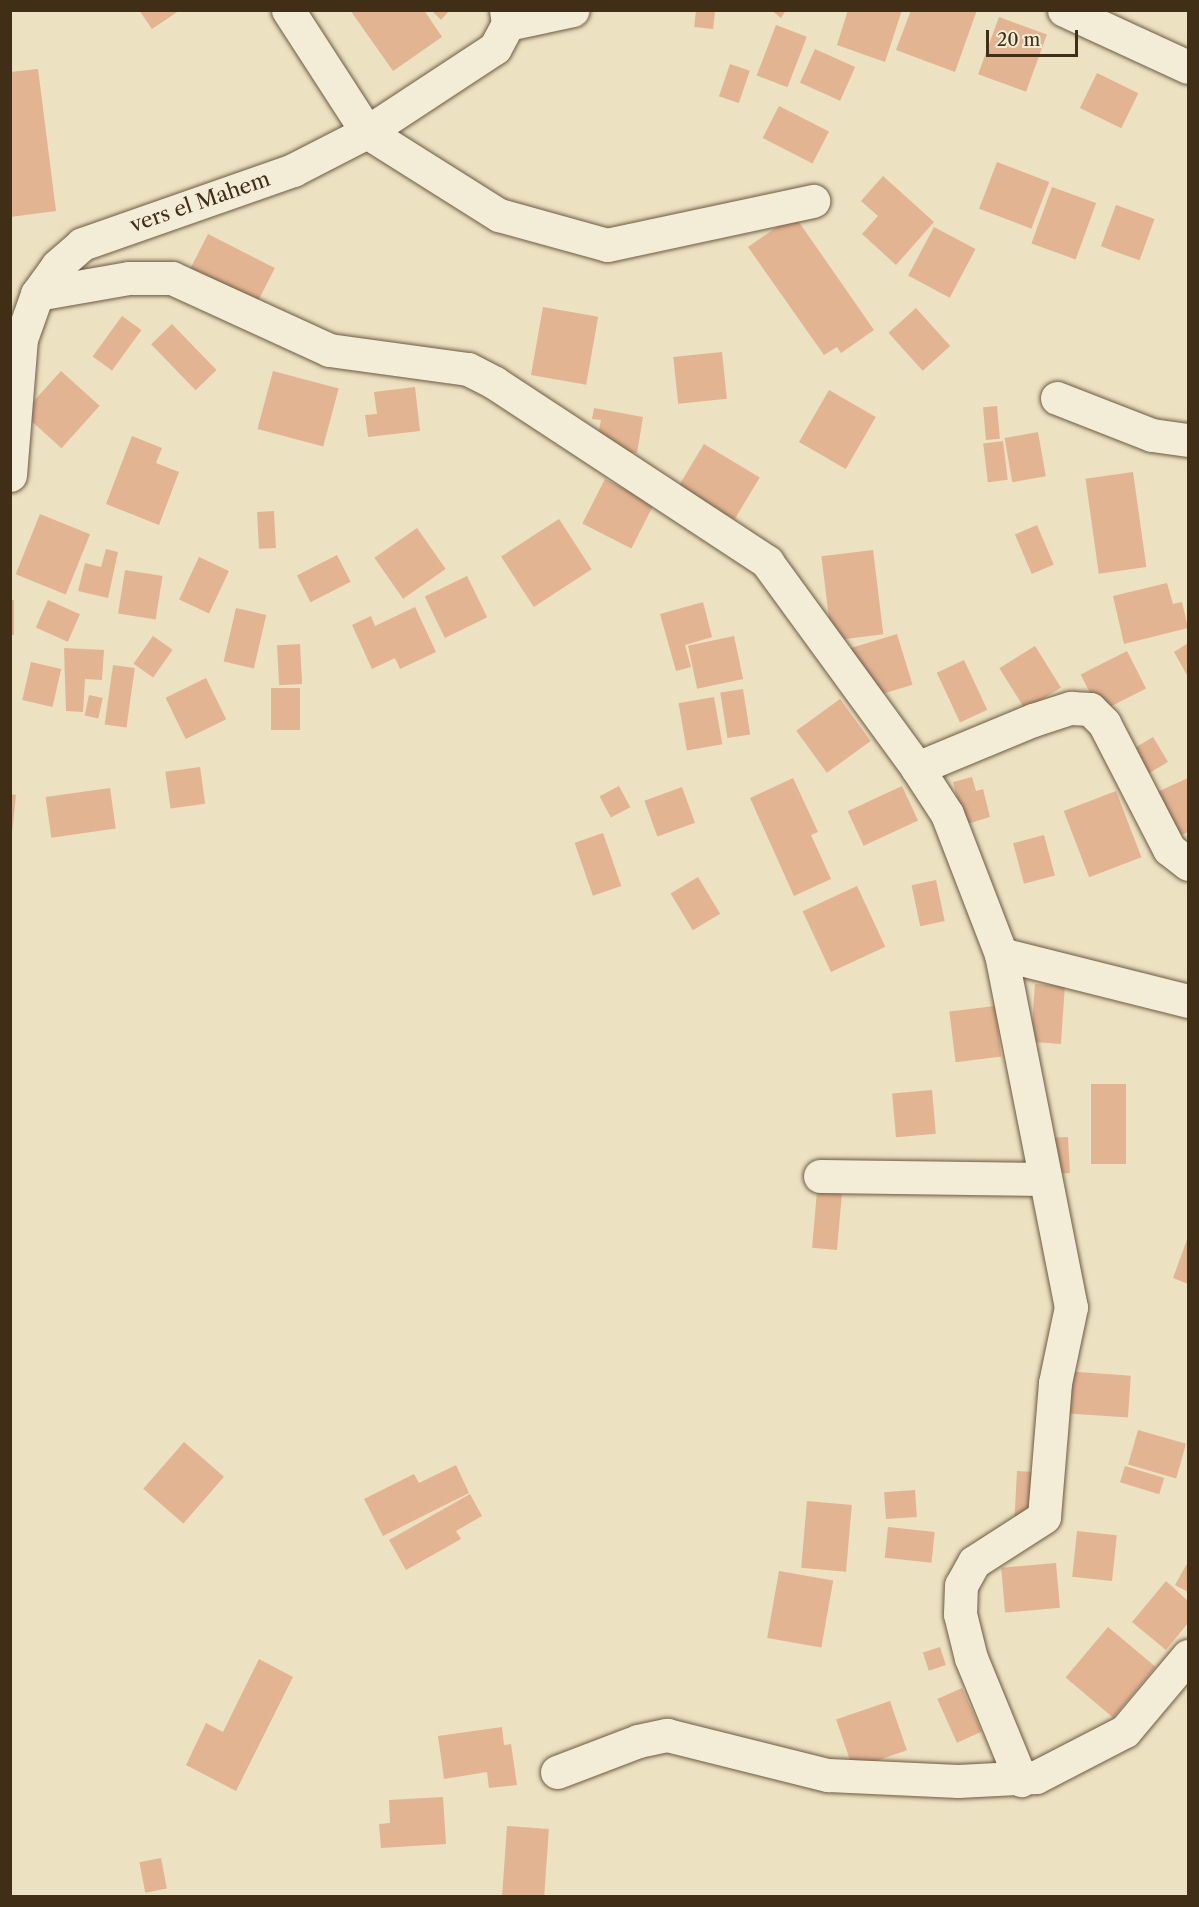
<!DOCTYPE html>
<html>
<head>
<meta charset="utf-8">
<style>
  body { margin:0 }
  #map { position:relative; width:1199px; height:1907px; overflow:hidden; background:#ece1c1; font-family:"Libre Caslon Text",serif }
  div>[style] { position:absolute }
  .building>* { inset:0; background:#e3b492; transform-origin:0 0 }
  .roads { filter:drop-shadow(0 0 2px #6c5b41) drop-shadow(0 0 2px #6c5b41) }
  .minor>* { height:33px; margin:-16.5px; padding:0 16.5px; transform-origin:16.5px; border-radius:16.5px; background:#f3ecd7 }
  span { translate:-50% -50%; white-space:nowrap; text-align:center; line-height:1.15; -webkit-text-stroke:5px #f3ecd7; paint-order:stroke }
  .street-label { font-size:21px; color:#412e16 }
  .frame { position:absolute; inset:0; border:12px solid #412e16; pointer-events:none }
  .scale { position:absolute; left:986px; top:30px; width:92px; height:27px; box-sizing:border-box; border:3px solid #412e16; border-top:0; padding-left:8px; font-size:18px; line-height:21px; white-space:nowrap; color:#412e16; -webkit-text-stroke:4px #f3ecd7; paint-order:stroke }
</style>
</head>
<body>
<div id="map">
  <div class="building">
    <i style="clip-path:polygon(139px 10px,180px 10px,152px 29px)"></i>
    <i style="clip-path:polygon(350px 10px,424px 10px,442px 37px,393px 71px)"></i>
    <i style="clip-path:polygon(431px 10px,450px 10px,441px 20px)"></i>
    <i style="left:696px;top:10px;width:19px;height:17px;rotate:6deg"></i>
    <i style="clip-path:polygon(771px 10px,786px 10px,781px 18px)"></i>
    <i style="clip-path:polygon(848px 10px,902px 10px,885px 62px,837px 45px)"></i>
    <i style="clip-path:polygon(911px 10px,977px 10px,955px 72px,896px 50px)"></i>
    <i style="left:999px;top:17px;width:51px;height:61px;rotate:20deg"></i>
    <i style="left:776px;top:25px;width:33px;height:54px;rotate:21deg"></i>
    <i style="left:815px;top:49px;width:44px;height:37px;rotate:24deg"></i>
    <i style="left:730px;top:64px;width:21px;height:34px;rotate:19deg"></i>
    <i style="clip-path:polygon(38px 69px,56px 211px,10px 217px,10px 72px)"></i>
    <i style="left:1097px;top:73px;width:46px;height:39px;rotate:26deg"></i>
    <i style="left:779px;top:106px;width:56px;height:36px;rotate:27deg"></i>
    <i style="left:997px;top:162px;width:56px;height:50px;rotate:21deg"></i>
    <i style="clip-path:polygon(883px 176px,934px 222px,896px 265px,862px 234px,878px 216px,861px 201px)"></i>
    <i style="left:1052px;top:187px;width:47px;height:60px;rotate:20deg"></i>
    <i style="left:1116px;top:205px;width:41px;height:44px;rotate:20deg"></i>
    <i style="clip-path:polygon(794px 215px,874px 330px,841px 353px,837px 347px,824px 355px,748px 247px)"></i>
    <i style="left:934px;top:227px;width:47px;height:55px;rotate:28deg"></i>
    <i style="left:208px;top:234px;width:75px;height:49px;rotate:27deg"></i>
    <i style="left:543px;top:307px;width:56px;height:69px;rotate:10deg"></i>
    <i style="left:916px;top:308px;width:51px;height:37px;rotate:48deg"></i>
    <i style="left:122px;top:316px;width:24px;height:50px;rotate:36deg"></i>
    <i style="left:172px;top:324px;width:64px;height:29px;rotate:46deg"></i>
    <i style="left:722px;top:352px;width:47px;height:49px;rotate:84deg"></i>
    <i style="left:61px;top:371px;width:52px;height:57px;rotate:42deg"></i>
    <i style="left:273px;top:371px;width:68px;height:60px;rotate:15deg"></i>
    <i style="clip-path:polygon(415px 387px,420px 431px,368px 437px,365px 415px,377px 414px,374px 392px)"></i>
    <i style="left:829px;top:390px;width:54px;height:60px;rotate:30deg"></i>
    <i style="left:997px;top:406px;width:33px;height:14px;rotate:85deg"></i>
    <i style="clip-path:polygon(594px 408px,643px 417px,637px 453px,596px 446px,601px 420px,592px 419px)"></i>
    <i style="left:1038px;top:432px;width:45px;height:34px;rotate:80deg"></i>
    <i style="clip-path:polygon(132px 436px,162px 448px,156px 463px,179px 472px,159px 525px,106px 504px)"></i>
    <i style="left:1003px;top:441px;width:39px;height:20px;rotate:83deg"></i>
    <i style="left:704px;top:444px;width:65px;height:49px;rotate:31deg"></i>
    <i style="left:1133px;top:472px;width:96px;height:48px;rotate:82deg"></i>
    <i style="left:605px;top:479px;width:55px;height:50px;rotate:27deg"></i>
    <i style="left:274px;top:511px;width:37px;height:17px;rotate:87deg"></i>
    <i style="left:40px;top:514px;width:54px;height:65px;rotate:22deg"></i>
    <i style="left:559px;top:519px;width:60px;height:69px;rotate:57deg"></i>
    <i style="left:1037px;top:525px;width:43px;height:24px;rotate:67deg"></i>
    <i style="left:417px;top:528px;width:50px;height:52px;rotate:55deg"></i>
    <i style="clip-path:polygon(106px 549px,118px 552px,108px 598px,78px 591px,85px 563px,101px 567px)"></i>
    <i style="left:873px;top:550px;width:85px;height:52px;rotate:83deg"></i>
    <i style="left:337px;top:555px;width:30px;height:45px;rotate:63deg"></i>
    <i style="left:199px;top:557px;width:33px;height:47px;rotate:25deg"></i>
    <i style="left:125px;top:570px;width:38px;height:44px;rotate:9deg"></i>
    <i style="left:467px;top:576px;width:46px;height:47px;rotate:64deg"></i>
    <i style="clip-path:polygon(1167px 583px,1173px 604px,1182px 602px,1188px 628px,1124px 644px,1113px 596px)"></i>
    <i style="left:10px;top:600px;width:4px;height:35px"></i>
    <i style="left:48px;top:600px;width:35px;height:30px;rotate:24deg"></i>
    <i style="clip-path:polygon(703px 602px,712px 637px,685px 645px,691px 667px,676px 671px,660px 614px)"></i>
    <i style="clip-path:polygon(415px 607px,436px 652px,400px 669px,395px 658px,372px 669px,352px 625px,371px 616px,375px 626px)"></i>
    <i style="left:236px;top:608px;width:31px;height:55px;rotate:13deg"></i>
    <i style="left:897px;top:634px;width:53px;height:55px;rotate:73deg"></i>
    <i style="left:153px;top:636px;width:24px;height:34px;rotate:35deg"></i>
    <i style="left:734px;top:636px;width:44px;height:47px;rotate:78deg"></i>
    <i style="clip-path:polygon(1188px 643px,1188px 677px,1174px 652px)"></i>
    <i style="left:300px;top:644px;width:40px;height:23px;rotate:87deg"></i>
    <i style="left:1035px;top:646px;width:49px;height:42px;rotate:58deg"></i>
    <i style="clip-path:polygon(64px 648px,104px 650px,102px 680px,85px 679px,83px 712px,66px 711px)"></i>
    <i style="left:1127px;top:651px;width:42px;height:52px;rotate:63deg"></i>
    <i style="left:964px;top:660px;width:55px;height:30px;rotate:65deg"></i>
    <i style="left:31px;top:662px;width:31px;height:39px;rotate:13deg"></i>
    <i style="left:113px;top:665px;width:22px;height:60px;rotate:8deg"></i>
    <i style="left:206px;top:678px;width:46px;height:45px;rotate:64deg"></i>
    <i style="left:271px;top:688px;width:29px;height:42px"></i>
    <i style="left:743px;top:689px;width:46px;height:23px;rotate:81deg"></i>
    <i style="left:89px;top:695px;width:14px;height:21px;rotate:12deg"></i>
    <i style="left:714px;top:697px;width:48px;height:36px;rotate:80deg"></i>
    <i style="left:840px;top:699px;width:52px;height:54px;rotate:54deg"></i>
    <i style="left:1153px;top:737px;width:29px;height:39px;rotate:59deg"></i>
    <i style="left:200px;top:767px;width:37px;height:35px;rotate:82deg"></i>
    <i style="clip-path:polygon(972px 777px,976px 791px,983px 789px,990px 817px,964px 825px,953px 782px)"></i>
    <i style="clip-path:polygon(793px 778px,818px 832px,811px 835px,831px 879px,794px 896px,750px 798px)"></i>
    <i style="clip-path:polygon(1188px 778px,1188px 832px,1163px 843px,1144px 798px)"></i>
    <i style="left:619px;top:786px;width:24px;height:22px;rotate:62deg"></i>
    <i style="left:902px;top:786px;width:38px;height:60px;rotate:65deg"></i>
    <i style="left:682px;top:787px;width:38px;height:40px;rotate:70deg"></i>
    <i style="left:110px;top:788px;width:41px;height:65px;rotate:82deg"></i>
    <i style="left:1116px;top:791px;width:71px;height:56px;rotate:69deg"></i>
    <i style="clip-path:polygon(10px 794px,16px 795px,12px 833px,10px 833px)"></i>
    <i style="left:603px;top:833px;width:56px;height:30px;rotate:71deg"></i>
    <i style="left:1044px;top:835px;width:42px;height:32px;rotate:75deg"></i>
    <i style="left:698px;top:877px;width:43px;height:32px;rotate:59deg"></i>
    <i style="left:936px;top:880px;width:42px;height:25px;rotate:78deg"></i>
    <i style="left:857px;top:886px;width:67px;height:60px;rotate:65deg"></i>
    <i style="left:1035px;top:984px;width:30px;height:58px;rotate:4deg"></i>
    <i style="left:995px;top:1006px;width:51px;height:46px;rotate:83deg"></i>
    <i style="left:1091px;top:1084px;width:35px;height:80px"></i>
    <i style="left:932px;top:1090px;width:44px;height:40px;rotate:85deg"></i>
    <i style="left:1068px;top:1137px;width:36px;height:30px;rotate:87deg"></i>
    <i style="left:817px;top:1191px;width:25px;height:57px;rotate:5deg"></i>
    <i style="clip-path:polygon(1188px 1237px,1188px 1284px,1173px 1278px)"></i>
    <i style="left:1064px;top:1371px;width:67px;height:42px;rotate:4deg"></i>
    <i style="left:1138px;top:1430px;width:50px;height:36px;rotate:16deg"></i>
    <i style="left:184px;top:1442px;width:53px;height:62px;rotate:41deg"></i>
    <i style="clip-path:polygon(456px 1465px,469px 1493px,383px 1536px,364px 1499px,414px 1474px,419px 1483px)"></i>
    <i style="left:1125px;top:1466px;width:41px;height:17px;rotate:17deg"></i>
    <i style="left:1017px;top:1471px;width:17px;height:52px;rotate:3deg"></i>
    <i style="left:915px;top:1490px;width:27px;height:31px;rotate:86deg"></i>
    <i style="clip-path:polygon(470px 1494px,482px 1516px,456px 1531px,461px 1539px,406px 1570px,389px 1540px)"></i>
    <i style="left:807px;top:1501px;width:45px;height:67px;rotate:5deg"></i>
    <i style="left:888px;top:1527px;width:47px;height:31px;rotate:6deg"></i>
    <i style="left:1077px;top:1531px;width:40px;height:46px;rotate:6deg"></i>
    <i style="clip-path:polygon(1188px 1562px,1188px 1592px,1175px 1585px)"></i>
    <i style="left:1056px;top:1563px;width:45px;height:55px;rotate:85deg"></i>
    <i style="left:779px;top:1571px;width:55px;height:68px;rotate:10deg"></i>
    <i style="clip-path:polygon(1166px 1581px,1188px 1601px,1188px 1623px,1166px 1650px,1132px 1622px)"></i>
    <i style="left:1108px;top:1627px;width:62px;height:66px;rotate:40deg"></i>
    <i style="left:940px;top:1647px;width:19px;height:18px;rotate:72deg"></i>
    <i style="clip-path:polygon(259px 1659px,293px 1677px,236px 1791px,186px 1765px,206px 1723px,223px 1732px)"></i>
    <i style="left:962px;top:1688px;width:48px;height:27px;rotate:66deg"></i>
    <i style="left:890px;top:1701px;width:52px;height:57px;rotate:71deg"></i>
    <i style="clip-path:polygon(502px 1727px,504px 1745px,511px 1744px,517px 1785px,489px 1788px,487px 1772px,444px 1779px,438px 1736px)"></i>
    <i style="clip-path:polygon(443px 1797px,446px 1844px,381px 1848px,379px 1824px,390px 1823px,389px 1800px)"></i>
    <i style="left:507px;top:1826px;width:42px;height:70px;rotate:4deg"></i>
    <i style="left:161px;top:1858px;width:31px;height:22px;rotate:79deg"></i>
  </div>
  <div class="roads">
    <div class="minor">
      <i style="left:288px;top:10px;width:145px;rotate:57.1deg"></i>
      <i style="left:367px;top:132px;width:156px;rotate:32.2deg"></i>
      <i style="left:499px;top:215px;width:112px;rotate:15.5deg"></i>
      <i style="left:607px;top:245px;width:211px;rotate:-12.1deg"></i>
      <i style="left:1064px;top:10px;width:136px;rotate:24.7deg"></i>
      <i style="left:508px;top:24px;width:66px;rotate:-12.2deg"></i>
      <i style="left:37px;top:294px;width:93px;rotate:-9.9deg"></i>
      <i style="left:129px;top:278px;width:43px"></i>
      <i style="left:172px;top:278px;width:173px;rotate:24.6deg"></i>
      <i style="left:329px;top:350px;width:140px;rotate:7.8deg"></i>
      <i style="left:468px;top:369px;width:30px;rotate:27deg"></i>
      <i style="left:495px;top:383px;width:326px;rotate:33.3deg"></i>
      <i style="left:767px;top:562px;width:255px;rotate:53.9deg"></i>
      <i style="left:917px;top:768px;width:55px;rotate:56.9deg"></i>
      <i style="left:947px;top:814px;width:150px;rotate:68.9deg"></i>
      <i style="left:1001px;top:954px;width:360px;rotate:78.8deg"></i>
      <i style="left:1071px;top:1307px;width:78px;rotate:101.9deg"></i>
      <i style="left:1055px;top:1383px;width:134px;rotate:94.7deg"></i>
      <i style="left:1044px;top:1517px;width:83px;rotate:147.3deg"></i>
      <i style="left:974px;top:1562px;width:26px;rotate:119deg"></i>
      <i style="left:961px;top:1585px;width:29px;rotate:92deg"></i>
      <i style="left:960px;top:1614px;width:45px;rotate:76deg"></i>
      <i style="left:971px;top:1658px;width:132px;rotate:67.7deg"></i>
      <i style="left:1057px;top:398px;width:102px;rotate:21.3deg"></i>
      <i style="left:1152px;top:435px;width:36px;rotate:8deg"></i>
      <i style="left:10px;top:475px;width:136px;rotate:-85.4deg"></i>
      <i style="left:21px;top:339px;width:48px;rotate:-70.4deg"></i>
      <i style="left:37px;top:294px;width:34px;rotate:-54deg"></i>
      <i style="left:57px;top:266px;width:33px;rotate:-41deg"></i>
      <i style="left:82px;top:244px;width:224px;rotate:-19.3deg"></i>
      <i style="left:293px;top:170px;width:83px;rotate:-27.2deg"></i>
      <i style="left:367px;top:132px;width:153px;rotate:-33.3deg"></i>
      <i style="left:495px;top:48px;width:27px;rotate:-62deg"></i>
      <i style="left:508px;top:24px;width:14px;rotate:-98deg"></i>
      <i style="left:917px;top:768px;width:126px;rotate:-22.5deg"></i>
      <i style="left:1033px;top:720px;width:40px;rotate:-18deg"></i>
      <i style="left:1071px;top:708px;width:19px;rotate:3deg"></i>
      <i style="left:1090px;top:709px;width:20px;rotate:45deg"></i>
      <i style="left:1104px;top:723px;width:142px;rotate:62.7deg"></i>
      <i style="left:1169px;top:849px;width:24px;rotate:38deg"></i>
      <i style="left:1001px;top:954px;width:193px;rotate:14.1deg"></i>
      <i style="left:820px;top:1176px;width:225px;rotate:0.8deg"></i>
      <i style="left:557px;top:1772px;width:87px;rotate:-20.9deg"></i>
      <i style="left:638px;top:1741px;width:30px;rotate:-12deg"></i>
      <i style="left:667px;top:1735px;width:166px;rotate:14deg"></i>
      <i style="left:828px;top:1775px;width:130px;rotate:2.6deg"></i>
      <i style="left:958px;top:1781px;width:78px;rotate:-2.9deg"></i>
      <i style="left:1036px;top:1777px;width:100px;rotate:-27.3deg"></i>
      <i style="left:1125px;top:1731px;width:98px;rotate:-50deg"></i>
    </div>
  </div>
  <div class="street-label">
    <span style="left:200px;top:202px;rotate:-19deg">vers el Mahem</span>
  </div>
  <div class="frame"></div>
  <div class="scale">20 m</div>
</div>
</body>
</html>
